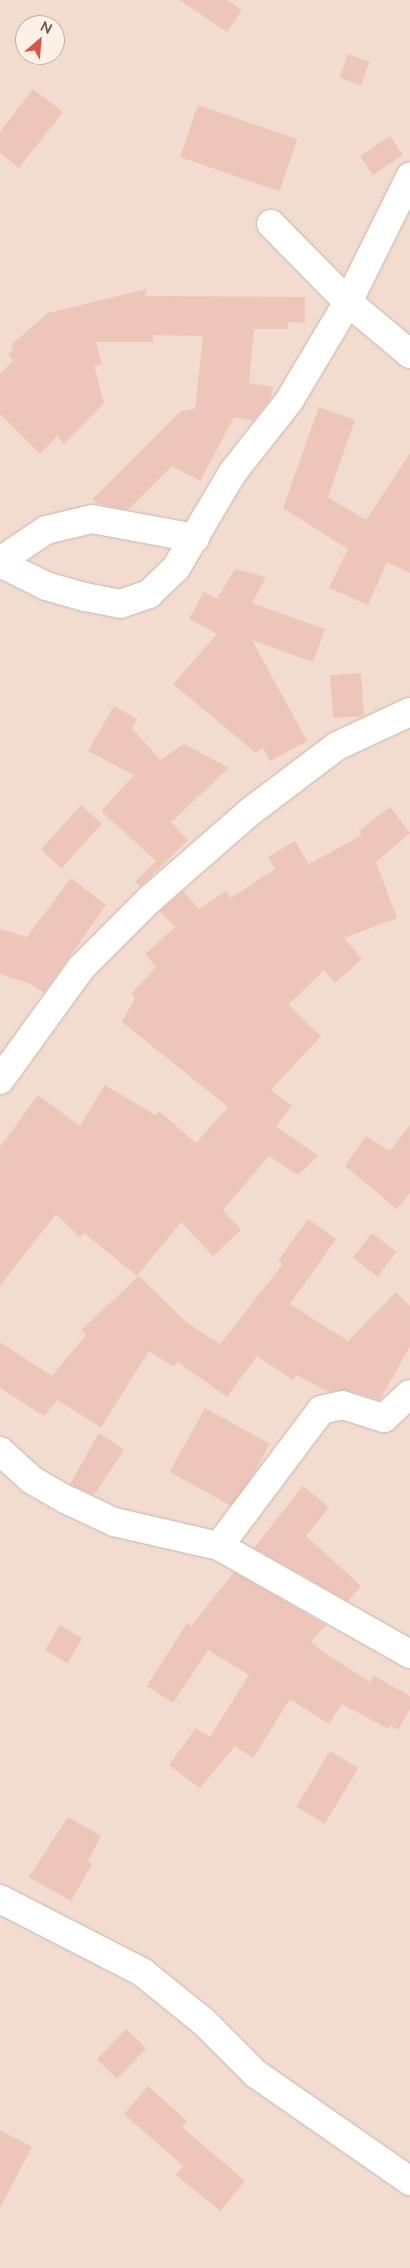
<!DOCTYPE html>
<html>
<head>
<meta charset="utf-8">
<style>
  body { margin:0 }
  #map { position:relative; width:410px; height:2268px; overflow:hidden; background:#faebe0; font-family:Lato,sans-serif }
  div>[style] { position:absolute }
  .residential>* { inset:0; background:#f1dccf }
  .building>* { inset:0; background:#edc5ba; transform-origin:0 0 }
  .roads { filter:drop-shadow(0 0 1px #cbb4ab) drop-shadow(0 0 1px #cbb4ab) }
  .minor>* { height:28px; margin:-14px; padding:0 14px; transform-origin:14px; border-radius:14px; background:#fff }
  span { translate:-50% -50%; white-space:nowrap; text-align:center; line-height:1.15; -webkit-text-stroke:4px #fdf0e5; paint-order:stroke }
  .north { position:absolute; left:15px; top:15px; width:50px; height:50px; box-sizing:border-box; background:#fdf0e5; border:1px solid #c4b0a7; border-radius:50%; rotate:27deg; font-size:14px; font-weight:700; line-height:20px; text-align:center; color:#6e504a }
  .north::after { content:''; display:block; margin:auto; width:18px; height:22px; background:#dc544d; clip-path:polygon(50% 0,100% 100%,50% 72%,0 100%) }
</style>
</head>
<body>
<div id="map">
  <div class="residential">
    <i style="clip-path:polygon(evenodd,0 0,410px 0,410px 2268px,0 2268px,0 0,25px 25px,55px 25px,55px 55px,25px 55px,25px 25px)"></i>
  </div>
  <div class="building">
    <i style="clip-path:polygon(180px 0,227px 0,242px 10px,227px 32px)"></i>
    <i style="left:348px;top:54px;width:23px;height:25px;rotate:20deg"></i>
    <i style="clip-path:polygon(33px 89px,63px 112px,19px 168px,0 153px,0 132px)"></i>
    <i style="left:198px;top:105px;width:105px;height:55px;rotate:19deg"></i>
    <i style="left:390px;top:136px;width:23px;height:36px;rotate:56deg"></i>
    <i style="clip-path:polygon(147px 289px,144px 296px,305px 297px,305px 323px,288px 322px,288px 329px,254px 329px,249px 383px,273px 387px,270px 400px,253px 421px,234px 417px,200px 481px,172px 466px,128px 510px,99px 504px,93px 499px,181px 411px,195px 409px,203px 336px,153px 335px,153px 342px,96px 342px,102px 364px,94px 366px,104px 403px,64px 444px,57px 436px,40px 454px,0 414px,0 374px,13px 360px,8px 354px,14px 350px,11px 345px,48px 313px)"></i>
    <i style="clip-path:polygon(319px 407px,355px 420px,328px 497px,366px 520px,410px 453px,410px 573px,387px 562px,368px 605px,329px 588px,348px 549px,283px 508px)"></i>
    <i style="clip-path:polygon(235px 569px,266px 577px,252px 603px,325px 629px,313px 662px,252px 640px,307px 741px,270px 761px,263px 748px,256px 753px,173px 684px,217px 634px,189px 619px,204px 592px,217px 599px)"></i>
    <i style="left:361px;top:673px;width:43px;height:31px;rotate:86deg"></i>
    <i style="clip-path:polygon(114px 706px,137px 719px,132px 728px,160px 760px,184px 744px,229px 768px,171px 822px,188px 840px,140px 887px,135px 882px,156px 861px,101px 811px,134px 775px,88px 751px)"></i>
    <i style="left:81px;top:805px;width:28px;height:60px;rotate:42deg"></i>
    <i style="clip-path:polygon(390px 807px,410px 833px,376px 862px,397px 918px,344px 938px,362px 959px,335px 983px,324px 970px,288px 1005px,321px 1036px,271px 1090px,292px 1106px,276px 1126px,318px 1156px,298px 1175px,269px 1156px,223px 1210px,241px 1230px,213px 1256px,181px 1222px,137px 1276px,84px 1233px,80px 1237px,56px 1214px,0 1286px,0 1147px,38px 1095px,80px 1126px,105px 1085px,155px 1115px,159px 1111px,196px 1143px,228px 1107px,122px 1022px,135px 998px,131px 994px,156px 967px,145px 954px,175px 927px,160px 911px,183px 891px,199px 909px,226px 891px,231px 898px,275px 869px,268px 857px,295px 841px,309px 864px,362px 835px,359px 831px)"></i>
    <i style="clip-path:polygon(71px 878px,106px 905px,44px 993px,31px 984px,0 974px,0 929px,27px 937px)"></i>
    <i style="clip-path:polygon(410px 1125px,410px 1193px,397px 1209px,345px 1166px,366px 1136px,390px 1151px)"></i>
    <i style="clip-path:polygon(308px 1219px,336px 1239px,290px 1304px,348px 1341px,396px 1292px,410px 1306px,410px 1346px,380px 1400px,346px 1390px,329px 1392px,297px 1375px,293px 1380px,257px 1356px,227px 1397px,178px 1362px,174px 1367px,149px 1351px,101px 1427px,57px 1400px,44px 1416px,0 1388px,0 1342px,52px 1376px,86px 1335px,81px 1330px,139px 1276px,186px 1322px,220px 1344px,283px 1264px,278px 1261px)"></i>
    <i style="left:372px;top:1233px;width:31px;height:31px;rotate:38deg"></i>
    <i style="left:205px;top:1408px;width:74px;height:73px;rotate:29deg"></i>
    <i style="clip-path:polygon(99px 1433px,124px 1450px,94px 1495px,70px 1484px)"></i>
    <i style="clip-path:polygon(303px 1486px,329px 1507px,306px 1536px,361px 1586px,348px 1601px,254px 1548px)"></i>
    <i style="clip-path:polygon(234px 1572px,326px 1625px,311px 1642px,320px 1650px,370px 1682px,374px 1676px,410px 1696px,410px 1709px,398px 1730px,390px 1725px,388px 1729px,342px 1704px,329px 1724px,290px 1699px,253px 1758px,235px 1746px,200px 1788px,169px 1765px,196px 1728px,210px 1737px,249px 1675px,208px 1650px,173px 1703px,147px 1686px,187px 1623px,191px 1626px)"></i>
    <i style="left:60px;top:1625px;width:26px;height:29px;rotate:31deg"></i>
    <i style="left:330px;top:1751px;width:33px;height:65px;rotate:31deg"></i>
    <i style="clip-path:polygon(68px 1817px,101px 1836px,88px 1861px,92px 1864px,71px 1901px,29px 1877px)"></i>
    <i style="left:126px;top:2029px;width:28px;height:42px;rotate:44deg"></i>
    <i style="clip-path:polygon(148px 2086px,187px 2121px,182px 2127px,245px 2181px,220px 2211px,176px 2175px,183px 2166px,124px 2114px)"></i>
    <i style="clip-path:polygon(0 2130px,32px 2147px,0 2208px)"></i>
  </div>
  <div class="roads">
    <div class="minor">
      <i style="left:271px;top:224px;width:110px;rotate:45.4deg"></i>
      <i style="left:348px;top:302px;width:140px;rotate:-63.6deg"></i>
      <i style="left:0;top:561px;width:55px;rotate:-34deg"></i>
      <i style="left:46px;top:530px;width:47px;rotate:-13.4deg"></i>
      <i style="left:92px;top:519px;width:105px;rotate:10.5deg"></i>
      <i style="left:0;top:563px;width:51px;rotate:26.6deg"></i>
      <i style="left:46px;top:586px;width:41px;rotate:15.8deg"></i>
      <i style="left:85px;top:597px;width:36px;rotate:11deg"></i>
      <i style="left:120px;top:604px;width:31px;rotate:-19deg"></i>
      <i style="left:149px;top:594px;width:37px;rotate:-44deg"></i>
      <i style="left:176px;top:568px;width:112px;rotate:-59.3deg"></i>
      <i style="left:233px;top:472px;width:90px;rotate:-51.7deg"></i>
      <i style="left:289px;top:401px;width:115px;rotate:-59.2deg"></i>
      <i style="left:348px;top:302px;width:81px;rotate:40deg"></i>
      <i style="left:0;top:1080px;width:138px;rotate:-54.1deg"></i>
      <i style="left:81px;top:968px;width:98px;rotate:-45deg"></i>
      <i style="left:150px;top:899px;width:134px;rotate:-41.1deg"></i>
      <i style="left:251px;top:811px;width:108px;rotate:-37.1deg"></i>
      <i style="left:337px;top:746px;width:81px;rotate:-25deg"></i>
      <i style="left:0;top:1451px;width:43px;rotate:42.2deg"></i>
      <i style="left:32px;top:1480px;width:38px;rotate:30deg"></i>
      <i style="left:65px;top:1499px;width:54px;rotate:25.1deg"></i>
      <i style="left:114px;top:1522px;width:108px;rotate:12.9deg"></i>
      <i style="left:219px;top:1546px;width:219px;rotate:29.5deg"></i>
      <i style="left:219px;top:1546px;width:170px;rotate:-53.1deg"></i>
      <i style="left:321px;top:1410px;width:22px;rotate:-13deg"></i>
      <i style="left:342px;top:1405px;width:44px;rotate:17.2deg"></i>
      <i style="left:384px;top:1418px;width:35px;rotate:-43deg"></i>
      <i style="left:0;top:1899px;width:160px;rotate:27.2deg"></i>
      <i style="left:142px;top:1972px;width:80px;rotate:38.9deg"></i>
      <i style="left:204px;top:2022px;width:74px;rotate:45deg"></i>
      <i style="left:256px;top:2074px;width:188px;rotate:34.8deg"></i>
    </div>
  </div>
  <div class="north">N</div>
</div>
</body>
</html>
